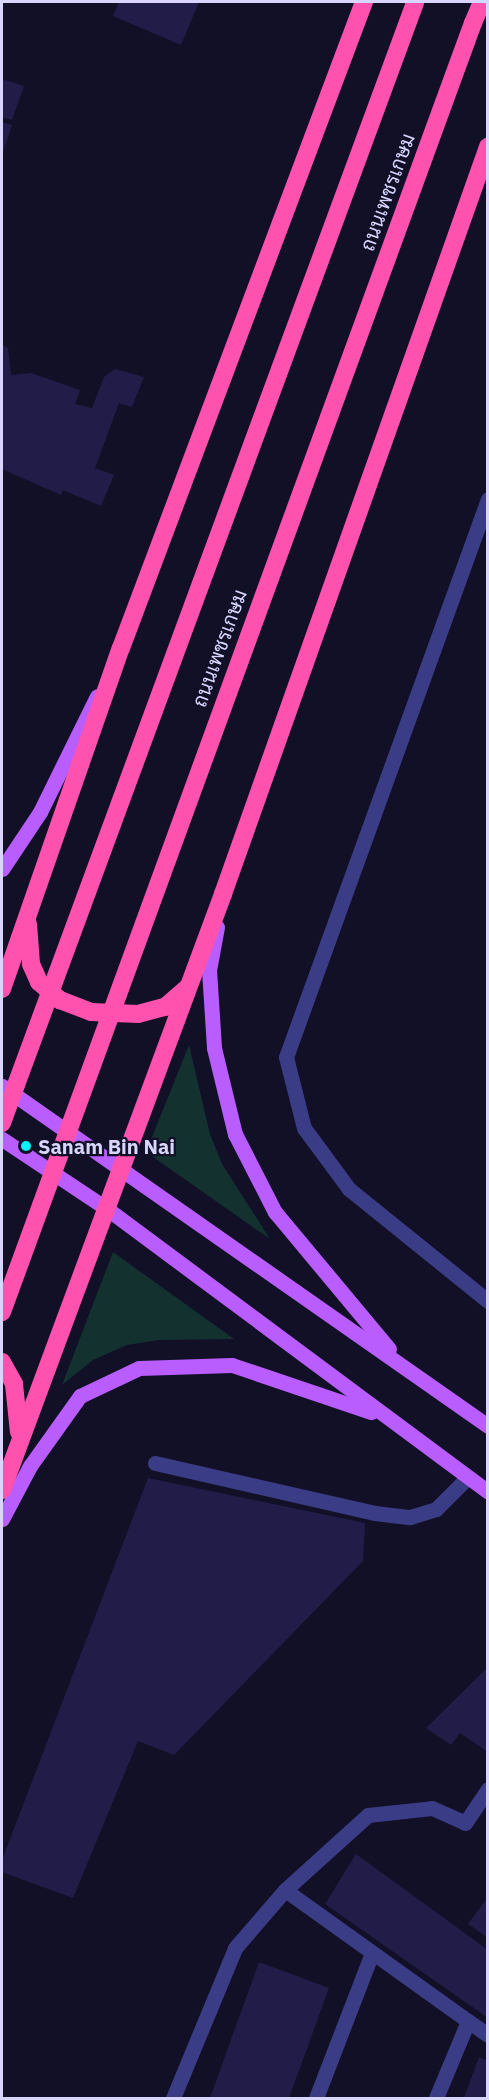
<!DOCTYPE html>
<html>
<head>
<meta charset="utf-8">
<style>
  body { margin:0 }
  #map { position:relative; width:489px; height:2100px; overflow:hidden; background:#121027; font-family:"IBM Plex Sans",Sarabun,sans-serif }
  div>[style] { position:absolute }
  .green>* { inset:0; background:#13312f }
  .building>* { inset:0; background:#221c48 }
  .lane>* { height:15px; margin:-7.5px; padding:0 7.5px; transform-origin:7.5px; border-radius:7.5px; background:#3b3c86 }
  .street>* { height:15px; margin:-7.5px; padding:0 7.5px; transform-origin:7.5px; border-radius:7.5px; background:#3b3c86 }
  .primary>* { height:15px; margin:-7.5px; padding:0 7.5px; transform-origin:7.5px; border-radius:7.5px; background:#b95dff }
  .highway>* { height:18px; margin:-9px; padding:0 9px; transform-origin:9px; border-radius:9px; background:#ff51ae }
  .highway-bridge>* { height:18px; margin:-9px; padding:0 9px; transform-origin:9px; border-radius:9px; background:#ff51ae }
  .dots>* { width:16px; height:16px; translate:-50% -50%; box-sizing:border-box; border:3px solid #121027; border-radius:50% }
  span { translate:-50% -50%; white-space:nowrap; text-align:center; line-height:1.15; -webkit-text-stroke:4.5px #121027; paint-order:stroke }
  .street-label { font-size:20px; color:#d8d6ff }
  .poi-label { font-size:20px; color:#d8d6ff; font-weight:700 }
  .left { translate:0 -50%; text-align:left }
  .frame { position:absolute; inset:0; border:3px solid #d8d6ff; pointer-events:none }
</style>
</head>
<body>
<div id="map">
  <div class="green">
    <i style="clip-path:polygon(189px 1045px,210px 1134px,222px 1164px,270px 1239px,146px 1152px)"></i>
    <i style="clip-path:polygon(113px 1252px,234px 1339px,159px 1340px,127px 1345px,93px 1360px,62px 1385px)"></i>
  </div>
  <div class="building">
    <i style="clip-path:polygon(119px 2px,199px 2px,181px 45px,113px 16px)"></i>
    <i style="clip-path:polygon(2px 79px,24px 86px,12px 120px,2px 117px)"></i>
    <i style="clip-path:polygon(2px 122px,12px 125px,2px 155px)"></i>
    <i style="clip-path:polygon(2px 345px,8px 348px,11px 375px,31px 373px,80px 390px,75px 404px,92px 408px,104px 377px,115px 369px,144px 377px,132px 407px,119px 403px,95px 468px,114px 475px,101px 506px,63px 490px,61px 495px,2px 469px)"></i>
    <i style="clip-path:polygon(148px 1478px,365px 1523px,363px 1561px,174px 1755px,138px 1741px,73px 1898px,2px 1872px,2px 1860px)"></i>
    <i style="clip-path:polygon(488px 1667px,488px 1752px,460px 1733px,451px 1745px,426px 1728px)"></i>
    <i style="clip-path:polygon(356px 1854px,488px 1950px,488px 2018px,325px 1904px)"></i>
    <i style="clip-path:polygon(488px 1897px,488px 1938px,468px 1924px)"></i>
    <i style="clip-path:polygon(259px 1962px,329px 1988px,289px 2098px,210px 2098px)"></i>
    <i style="clip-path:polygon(479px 2057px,488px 2061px,488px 2098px,464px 2098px)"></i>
  </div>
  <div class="lane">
    <i style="left:488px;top:499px;width:593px;rotate:109.9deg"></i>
    <i style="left:286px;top:1057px;width:73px;rotate:75.8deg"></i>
    <i style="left:304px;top:1128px;width:76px;rotate:53.6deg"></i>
    <i style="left:349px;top:1189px;width:179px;rotate:38.9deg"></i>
    <i style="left:155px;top:1463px;width:226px;rotate:12.8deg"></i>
    <i style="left:375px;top:1513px;width:35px;rotate:7deg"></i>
    <i style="left:410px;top:1517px;width:27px;rotate:-17deg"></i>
    <i style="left:436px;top:1509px;width:45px;rotate:-45deg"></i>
  </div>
  <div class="street">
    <i style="left:468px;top:2021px;width:24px;rotate:35deg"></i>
    <i style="left:173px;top:2098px;width:162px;rotate:-67.5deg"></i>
    <i style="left:235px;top:1948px;width:77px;rotate:-49.2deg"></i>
    <i style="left:316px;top:2098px;width:155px;rotate:-68.9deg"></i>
    <i style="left:436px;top:2098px;width:83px;rotate:-67.4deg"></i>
    <i style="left:468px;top:2021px;width:225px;rotate:-144.4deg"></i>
    <i style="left:285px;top:1890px;width:112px;rotate:-42.1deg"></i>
    <i style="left:368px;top:1815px;width:64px;rotate:-6.2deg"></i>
    <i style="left:432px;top:1808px;width:36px;rotate:24deg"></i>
    <i style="left:465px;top:1823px;width:41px;rotate:-55.9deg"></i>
  </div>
  <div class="primary">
    <i style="left:2px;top:869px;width:69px;rotate:-56.3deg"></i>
    <i style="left:40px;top:812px;width:129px;rotate:-63.8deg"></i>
    <i style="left:217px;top:927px;width:44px;rotate:100.5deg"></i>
    <i style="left:209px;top:970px;width:78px;rotate:86.3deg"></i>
    <i style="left:214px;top:1048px;width:89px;rotate:76.3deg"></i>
    <i style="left:235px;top:1134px;width:88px;rotate:62.9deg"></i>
    <i style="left:275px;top:1212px;width:178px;rotate:50.2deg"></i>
    <i style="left:2px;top:1086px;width:593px;rotate:34.98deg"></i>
    <i style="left:2px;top:1139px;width:125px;rotate:33.6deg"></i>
    <i style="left:106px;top:1208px;width:476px;rotate:36.6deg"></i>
    <i style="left:2px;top:1519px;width:60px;rotate:-62.2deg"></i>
    <i style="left:30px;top:1466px;width:86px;rotate:-54.5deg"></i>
    <i style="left:80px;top:1396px;width:65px;rotate:-25.4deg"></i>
    <i style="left:139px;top:1368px;width:93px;rotate:-1.8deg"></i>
    <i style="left:232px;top:1365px;width:147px;rotate:18.7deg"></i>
  </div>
  <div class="highway">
    <i style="left:473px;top:23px;width:23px;rotate:-67deg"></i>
    <i style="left:28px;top:924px;width:40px;rotate:85.7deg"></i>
    <i style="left:31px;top:964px;width:20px;rotate:66deg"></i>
    <i style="left:39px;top:982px;width:28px;rotate:41deg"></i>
    <i style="left:60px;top:1000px;width:33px;rotate:21deg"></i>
    <i style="left:91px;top:1012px;width:47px;rotate:2.4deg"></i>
    <i style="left:138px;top:1014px;width:28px;rotate:-15deg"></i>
    <i style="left:165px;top:1007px;width:29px;rotate:-41deg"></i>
    <i style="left:2px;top:989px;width:361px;rotate:-70.8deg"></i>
    <i style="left:121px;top:648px;width:690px;rotate:-69.39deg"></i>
    <i style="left:2px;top:1362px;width:25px;rotate:61deg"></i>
    <i style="left:14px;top:1384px;width:48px;rotate:84.1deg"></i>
    <i style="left:2px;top:1490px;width:636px;rotate:-69.65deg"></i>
    <i style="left:223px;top:894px;width:793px;rotate:-70.47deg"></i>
  </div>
  <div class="highway-bridge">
    <i style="left:2px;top:1123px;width:1194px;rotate:-69.76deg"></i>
    <i style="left:2px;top:1312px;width:1372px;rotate:-69.93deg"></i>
  </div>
  <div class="dots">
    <i style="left:26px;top:1146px;background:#02f4ff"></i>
  </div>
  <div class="street-label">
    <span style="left:387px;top:192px;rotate:-70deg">ถนนเพชรเกษม</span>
    <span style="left:219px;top:648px;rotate:-70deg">ถนนเพชรเกษม</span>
  </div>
  <div class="poi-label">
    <span class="left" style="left:38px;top:1146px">Sanam Bin Nai</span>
  </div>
  <div class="frame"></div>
</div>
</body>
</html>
